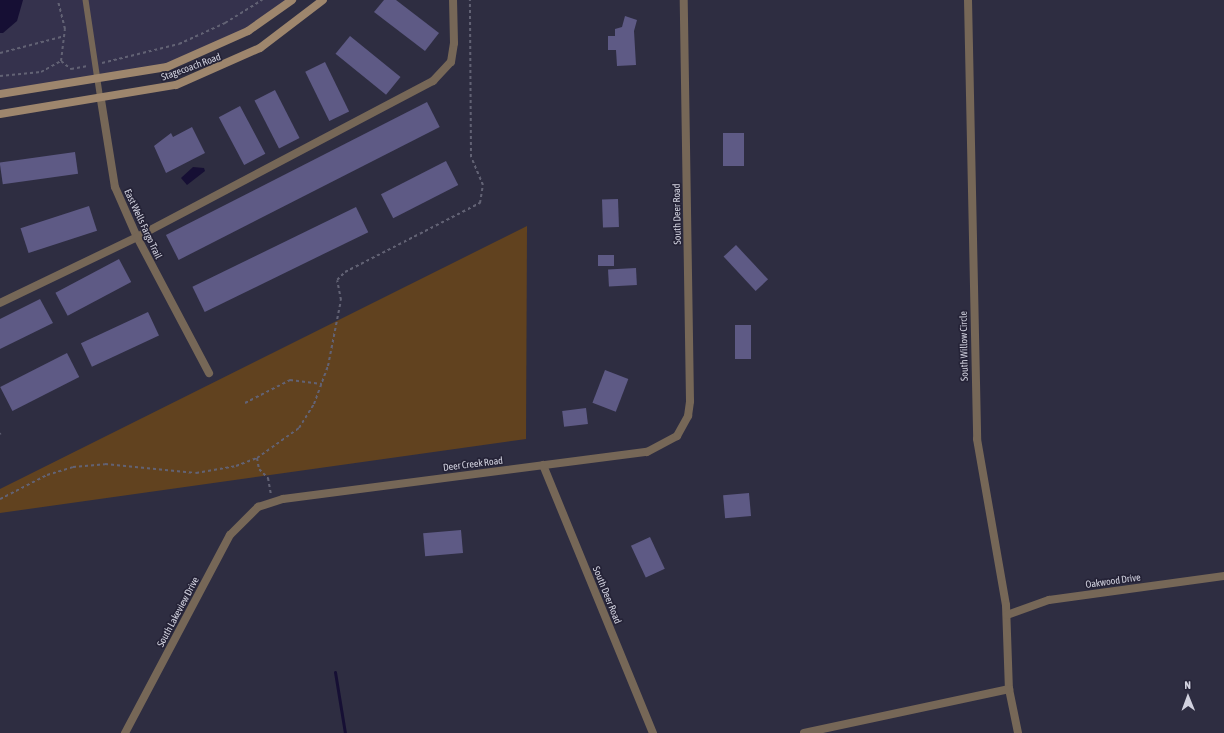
<!DOCTYPE html>
<html>
<head>
<meta charset="utf-8">
<style>
  body { margin:0 }
  #map { position:relative; width:1224px; height:733px; overflow:hidden; background:#2e2d41; font-family:"Asap Condensed",sans-serif }
  div>[style] { position:absolute }
  .built>* { inset:0; background:#35324d }
  .green>* { inset:0; background:#61421f }
  .water>* { inset:0; background:#160f34 }
  .stream>* { height:3px; margin:-1.5px; padding:0 1.5px; transform-origin:1.5px; border-radius:1.5px; background:#160f34 }
  .building>* { inset:0; background:#5e5a85; transform-origin:0 0 }
  .path>* { height:2px; margin-top:-1px; transform-origin:0; background:repeating-linear-gradient(90deg,#626274 0 3px,transparent 0 6px) }
  .lane>* { height:5.5px; margin:-2.75px; padding:0 2.75px; transform-origin:2.75px; border-radius:2.75px; background:#766757 }
  .street>* { height:8px; margin:-4px; padding:0 4px; transform-origin:4px; border-radius:4px; background:#766757 }
  .secondary>* { height:8px; margin:-4px; padding:0 4px; transform-origin:4px; border-radius:4px; background:#9e866d }
  span { translate:-50% -50%; white-space:nowrap; text-align:center; line-height:1.15; -webkit-text-stroke:3.5px #252337; paint-order:stroke }
  .street-label { font-size:10px; color:#d2d2df }
  .north { position:absolute; left:1168px; top:677px; width:40px; height:40px; -webkit-text-stroke:3px #252337; paint-order:stroke; rotate:359deg; font-size:11px; font-weight:700; line-height:16px; text-align:center; color:#d2d2df }
  .north::after { content:''; display:block; margin:auto; width:14px; height:18px; background:#d2d2df; clip-path:polygon(50% 0,100% 100%,50% 72%,0 100%) }
</style>
</head>
<body>
<div id="map">
  <div class="built">
    <i style="clip-path:polygon(0 0,292px 0,271px 17px,167px 67px,0 94px)"></i>
  </div>
  <div class="green">
    <i style="clip-path:polygon(527px 226px,526px 439px,0 513px,0 489px)"></i>
  </div>
  <div class="water">
    <i style="clip-path:polygon(0 0,23px 0,17px 21px,3px 33px,0 33px)"></i>
    <i style="clip-path:polygon(193px 167px,204px 168px,205px 171px,187px 185px,181px 178px)"></i>
  </div>
  <div class="stream">
    <i style="left:335px;top:672px;width:62px;rotate:80.7deg"></i>
  </div>
  <div class="building">
    <i style="clip-path:polygon(384px 0,396px 0,439px 33px,425px 51px,374px 12px)"></i>
    <i style="clip-path:polygon(625px 16px,637px 20px,634px 31px,636px 65px,617px 66px,616px 50px,608px 50px,608px 36px,615px 36px,615px 29px,622px 27px)"></i>
    <i style="left:350px;top:36px;width:65px;height:23px;rotate:39deg"></i>
    <i style="left:325px;top:62px;width:55px;height:22px;rotate:64deg"></i>
    <i style="left:275px;top:90px;width:54px;height:23px;rotate:63deg"></i>
    <i style="left:427px;top:102px;width:28px;height:293px;rotate:63deg"></i>
    <i style="left:240px;top:106px;width:54px;height:24px;rotate:62deg"></i>
    <i style="clip-path:polygon(192px 127px,205px 153px,166px 173px,154px 146px,171px 133px,173px 137px)"></i>
    <i style="left:723px;top:133px;width:21px;height:33px"></i>
    <i style="left:75px;top:152px;width:22px;height:76px;rotate:82deg"></i>
    <i style="left:446px;top:161px;width:27px;height:73px;rotate:63deg"></i>
    <i style="left:618px;top:199px;width:28px;height:16px;rotate:88deg"></i>
    <i style="left:89px;top:206px;width:26px;height:72px;rotate:72deg"></i>
    <i style="left:356px;top:207px;width:28px;height:182px;rotate:64deg"></i>
    <i style="left:736px;top:245px;width:47px;height:17px;rotate:47deg"></i>
    <i style="left:598px;top:255px;width:16px;height:11px"></i>
    <i style="left:119px;top:259px;width:26px;height:72px;rotate:62deg"></i>
    <i style="left:636px;top:268px;width:17px;height:28px;rotate:87deg"></i>
    <i style="clip-path:polygon(40px 299px,53px 323px,0 349px,0 319px)"></i>
    <i style="left:148px;top:312px;width:26px;height:74px;rotate:65deg"></i>
    <i style="left:735px;top:325px;width:16px;height:34px"></i>
    <i style="left:67px;top:353px;width:27px;height:75px;rotate:63deg"></i>
    <i style="left:605px;top:370px;width:25px;height:35px;rotate:21deg"></i>
    <i style="left:586px;top:408px;width:16px;height:24px;rotate:83deg"></i>
    <i style="left:749px;top:493px;width:23px;height:26px;rotate:85deg"></i>
    <i style="left:461px;top:530px;width:23px;height:38px;rotate:85deg"></i>
    <i style="left:650px;top:537px;width:35px;height:21px;rotate:65deg"></i>
  </div>
  <div class="path">
    <i style="left:0;top:53px;width:67px;rotate:-14.7deg"></i>
    <i style="left:61px;top:61px;width:13px;rotate:39deg"></i>
    <i style="left:71px;top:69px;width:17px;rotate:-10deg"></i>
    <i style="left:102px;top:63px;width:79px;rotate:-13.9deg"></i>
    <i style="left:179px;top:44px;width:51px;rotate:-24.5deg"></i>
    <i style="left:225px;top:23px;width:44px;rotate:-31.9deg"></i>
    <i style="left:0;top:76px;width:41px;rotate:-5.6deg"></i>
    <i style="left:41px;top:72px;width:23px;rotate:-29deg"></i>
    <i style="left:61px;top:61px;width:32px;rotate:-83deg"></i>
    <i style="left:65px;top:29px;width:30px;rotate:-104deg"></i>
    <i style="left:245px;top:403px;width:51px;rotate:-27.1deg"></i>
    <i style="left:290px;top:380px;width:32px;rotate:7deg"></i>
    <i style="left:0;top:434px;width:1px;rotate:-45deg"></i>
    <i style="left:257px;top:458px;width:11px;rotate:80deg"></i>
    <i style="left:259px;top:469px;width:13px;rotate:45deg"></i>
    <i style="left:268px;top:478px;width:17px;rotate:80deg"></i>
    <i style="left:0;top:499px;width:53px;rotate:-27.1deg"></i>
    <i style="left:47px;top:475px;width:27px;rotate:-17deg"></i>
    <i style="left:73px;top:467px;width:32px;rotate:-5deg"></i>
    <i style="left:105px;top:464px;width:91px;rotate:5.6deg"></i>
    <i style="left:196px;top:473px;width:41px;rotate:-9.9deg"></i>
    <i style="left:236px;top:466px;width:22px;rotate:-21deg"></i>
    <i style="left:257px;top:458px;width:52px;rotate:-35.5deg"></i>
    <i style="left:299px;top:428px;width:28px;rotate:-58deg"></i>
    <i style="left:314px;top:404px;width:40px;rotate:-69.8deg"></i>
    <i style="left:328px;top:366px;width:67px;rotate:-78.9deg"></i>
    <i style="left:341px;top:300px;width:20px;rotate:-101deg"></i>
    <i style="left:337px;top:280px;width:11px;rotate:-45deg"></i>
    <i style="left:345px;top:272px;width:152px;rotate:-27.1deg"></i>
    <i style="left:480px;top:203px;width:18px;rotate:-81deg"></i>
    <i style="left:483px;top:185px;width:30px;rotate:-113deg"></i>
    <i style="left:471px;top:157px;width:157px;rotate:-90.4deg"></i>
  </div>
  <div class="lane">
    <i style="left:86px;top:0;width:101px;rotate:81.5deg"></i>
  </div>
  <div class="street">
    <i style="left:968px;top:0;width:439px;rotate:88.8deg"></i>
    <i style="left:977px;top:439px;width:169px;rotate:80.1deg"></i>
    <i style="left:1006px;top:605px;width:84px;rotate:88deg"></i>
    <i style="left:1009px;top:689px;width:45px;rotate:78.4deg"></i>
    <i style="left:101px;top:100px;width:88px;rotate:80.9deg"></i>
    <i style="left:115px;top:187px;width:55px;rotate:66.3deg"></i>
    <i style="left:137px;top:237px;width:154px;rotate:62.1deg"></i>
    <i style="left:0;top:303px;width:152px;rotate:-25.7deg"></i>
    <i style="left:137px;top:237px;width:335px;rotate:-27.8deg"></i>
    <i style="left:433px;top:81px;width:26px;rotate:-47deg"></i>
    <i style="left:451px;top:62px;width:19px;rotate:-81deg"></i>
    <i style="left:454px;top:43px;width:43px;rotate:-91.3deg"></i>
    <i style="left:543px;top:465px;width:290px;rotate:67.7deg"></i>
    <i style="left:1007px;top:615px;width:45px;rotate:-19.7deg"></i>
    <i style="left:1049px;top:600px;width:177px;rotate:-7.8deg"></i>
    <i style="left:125px;top:733px;width:224px;rotate:-62.1deg"></i>
    <i style="left:230px;top:535px;width:40px;rotate:-45deg"></i>
    <i style="left:258px;top:507px;width:26px;rotate:-18deg"></i>
    <i style="left:283px;top:499px;width:367px;rotate:-7.4deg"></i>
    <i style="left:647px;top:452px;width:34px;rotate:-28deg"></i>
    <i style="left:677px;top:436px;width:23px;rotate:-61deg"></i>
    <i style="left:688px;top:416px;width:15px;rotate:-82deg"></i>
    <i style="left:690px;top:401px;width:401px;rotate:-90.9deg"></i>
    <i style="left:804px;top:733px;width:210px;rotate:-12.1deg"></i>
  </div>
  <div class="secondary">
    <i style="left:0;top:94px;width:169px;rotate:-9.2deg"></i>
    <i style="left:167px;top:67px;width:89px;rotate:-24deg"></i>
    <i style="left:248px;top:31px;width:54px;rotate:-35.2deg"></i>
    <i style="left:0;top:114px;width:178px;rotate:-9.4deg"></i>
    <i style="left:176px;top:85px;width:92px;rotate:-23.8deg"></i>
    <i style="left:260px;top:48px;width:79px;rotate:-37.3deg"></i>
  </div>
  <div class="street-label">
    <span style="left:191px;top:67px;rotate:-20deg">Stagecoach Road</span>
    <span style="left:677px;top:214px;rotate:-91deg">South Deer Road</span>
    <span style="left:143px;top:224px;rotate:65deg">East Wells Fargo Trail</span>
    <span style="left:964px;top:346px;rotate:-91deg">South Willow Circle</span>
    <span style="left:473px;top:464px;rotate:-7deg">Deer Creek Road</span>
    <span style="left:1113px;top:581px;rotate:-8deg">Oakwood Drive</span>
    <span style="left:607px;top:595px;rotate:68deg">South Deer Road</span>
    <span style="left:178px;top:612px;rotate:-62deg">South Lakeview Drive</span>
  </div>
  <div class="north">N</div>
</div>
</body>
</html>
